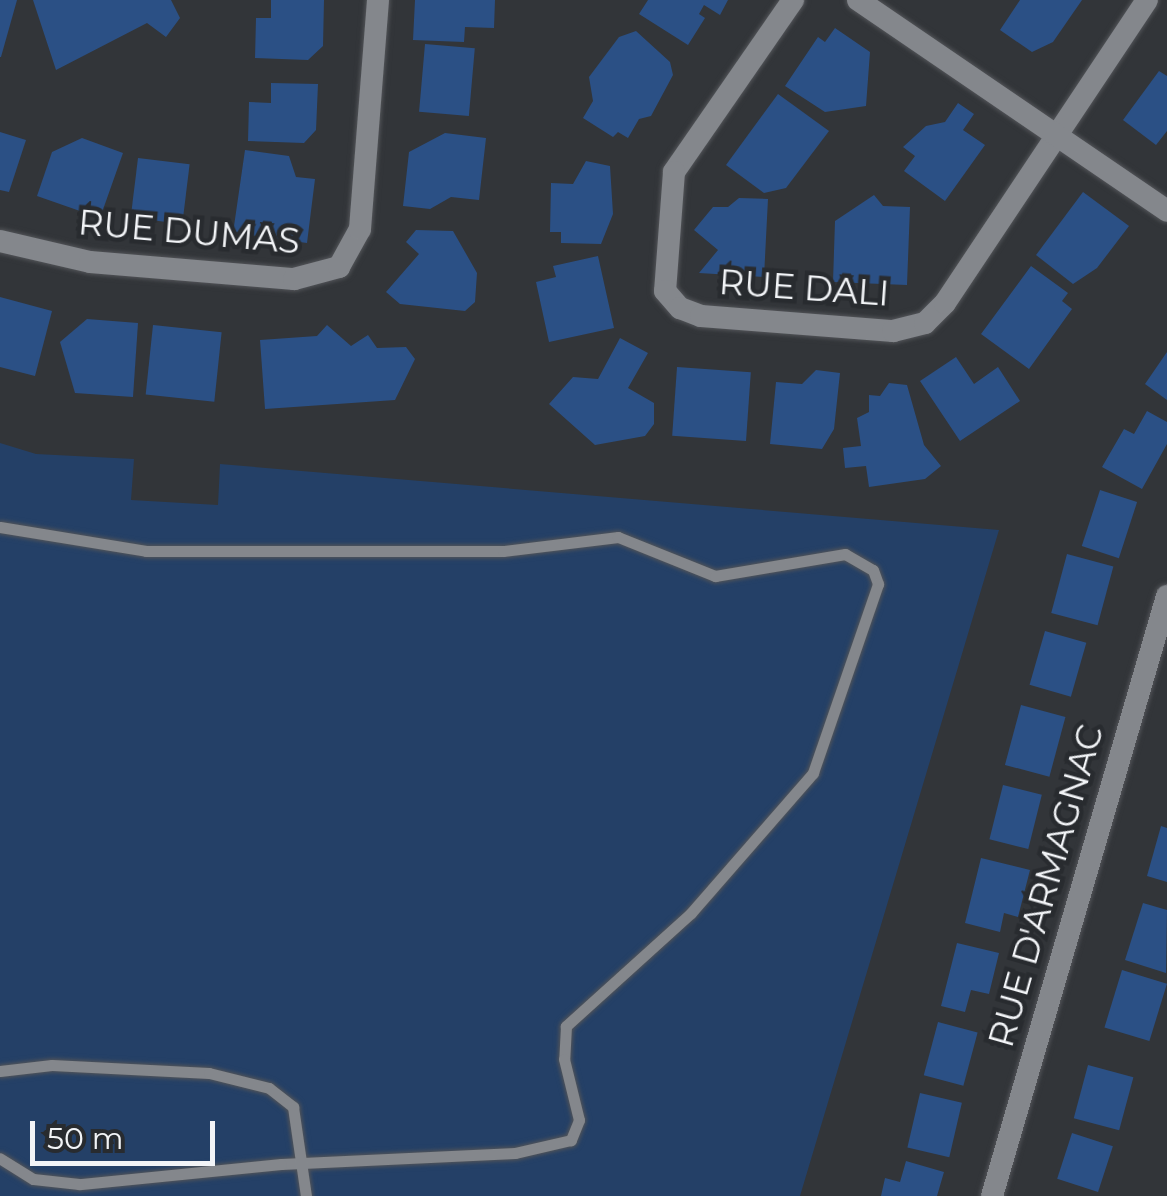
<!DOCTYPE html>
<html>
<head>
<meta charset="utf-8">
<style>
  body { margin:0 }
  #map { position:relative; width:1167px; height:1196px; overflow:hidden; background:#323539; font-family:Montserrat,sans-serif }
  div>[style] { position:absolute }
  .green>* { inset:0; background:#244067 }
  .building>* { inset:0; background:#2b5085; transform-origin:0 0 }
  .roads { filter:drop-shadow(0 0 2px #525458) drop-shadow(0 0 2px #525458) }
  .lane>* { height:11px; margin:-5.5px; padding:0 5.5px; transform-origin:5.5px; border-radius:5.5px; background:#84878c }
  .street>* { height:22px; margin:-11px; padding:0 11px; transform-origin:11px; border-radius:11px; background:#84878c }
  span { translate:-50% -50%; white-space:nowrap; text-align:center; line-height:1.15; -webkit-text-stroke:9px #282b2f; paint-order:stroke }
  .street-label { font-size:35px; color:#f2f4f7 }
  .scale { position:absolute; left:30px; top:1121px; width:185px; height:45px; box-sizing:border-box; border:5px solid #f2f4f7; border-top:0; padding-left:12px; font-size:30px; line-height:35px; white-space:nowrap; color:#f2f4f7; -webkit-text-stroke:8px #282b2f; paint-order:stroke }
</style>
</head>
<body>
<div id="map">
  <div class="green">
    <i style="clip-path:polygon(0 443px,36px 454px,134px 459px,131px 500px,218px 505px,220px 464px,999px 530px,800px 1196px,0 1196px)"></i>
  </div>
  <div class="building">
    <i style="clip-path:polygon(0 0,17px 0,1px 57px,0 57px)"></i>
    <i style="clip-path:polygon(33px 0,171px 0,180px 18px,166px 37px,147px 23px,56px 70px)"></i>
    <i style="clip-path:polygon(271px 0,324px 0,323px 46px,308px 60px,255px 58px,256px 18px,271px 18px)"></i>
    <i style="clip-path:polygon(415px 0,495px 0,494px 28px,465px 27px,464px 42px,413px 40px)"></i>
    <i style="clip-path:polygon(648px 0,728px 0,720px 15px,704px 5px,699px 14px,705px 18px,688px 45px,639px 14px)"></i>
    <i style="clip-path:polygon(1020px 0,1082px 0,1053px 42px,1032px 52px,1000px 30px)"></i>
    <i style="clip-path:polygon(835px 28px,870px 52px,866px 106px,825px 112px,785px 86px,818px 37px,825px 42px)"></i>
    <i style="clip-path:polygon(636px 31px,670px 62px,673px 75px,651px 116px,639px 119px,628px 138px,618px 132px,613px 137px,583px 118px,593px 101px,589px 77px,619px 37px)"></i>
    <i style="left:425px;top:44px;width:50px;height:68px;rotate:5deg"></i>
    <i style="clip-path:polygon(1159px 71px,1167px 76px,1167px 131px,1156px 145px,1123px 120px)"></i>
    <i style="clip-path:polygon(271px 83px,318px 84px,316px 130px,304px 143px,248px 141px,249px 102px,271px 103px)"></i>
    <i style="clip-path:polygon(778px 94px,829px 131px,786px 188px,764px 193px,726px 165px)"></i>
    <i style="clip-path:polygon(958px 103px,974px 114px,963px 130px,985px 145px,945px 201px,904px 171px,915px 156px,903px 147px,926px 126px,945px 122px)"></i>
    <i style="clip-path:polygon(0 132px,26px 140px,9px 192px,0 190px)"></i>
    <i style="clip-path:polygon(445px 133px,486px 138px,479px 200px,451px 197px,430px 209px,403px 206px,409px 152px)"></i>
    <i style="clip-path:polygon(82px 138px,123px 153px,100px 218px,37px 196px,52px 152px)"></i>
    <i style="clip-path:polygon(245px 150px,289px 156px,296px 177px,315px 179px,307px 243px,233px 233px)"></i>
    <i style="left:138px;top:158px;width:52px;height:60px;rotate:7deg"></i>
    <i style="clip-path:polygon(586px 161px,610px 166px,613px 214px,601px 244px,561px 243px,561px 232px,550px 232px,551px 183px,573px 184px)"></i>
    <i style="clip-path:polygon(1083px 192px,1129px 226px,1097px 268px,1073px 284px,1036px 255px)"></i>
    <i style="clip-path:polygon(874px 195px,883px 206px,910px 207px,907px 285px,833px 282px,835px 221px)"></i>
    <i style="clip-path:polygon(739px 198px,768px 199px,764px 277px,699px 273px,718px 250px,694px 230px,713px 207px,728px 207px)"></i>
    <i style="clip-path:polygon(416px 230px,453px 231px,477px 273px,475px 302px,465px 311px,400px 304px,386px 292px,419px 254px,406px 242px)"></i>
    <i style="clip-path:polygon(598px 256px,614px 328px,549px 342px,536px 282px,556px 277px,553px 266px)"></i>
    <i style="clip-path:polygon(1031px 266px,1068px 293px,1062px 301px,1072px 309px,1029px 369px,981px 334px)"></i>
    <i style="clip-path:polygon(0 297px,52px 311px,35px 376px,0 367px)"></i>
    <i style="clip-path:polygon(87px 319px,138px 323px,133px 397px,75px 393px,60px 342px)"></i>
    <i style="left:153px;top:325px;width:69px;height:70px;rotate:6deg"></i>
    <i style="clip-path:polygon(327px 325px,351px 346px,368px 335px,377px 348px,406px 347px,415px 359px,395px 400px,265px 409px,260px 340px,317px 336px)"></i>
    <i style="clip-path:polygon(620px 338px,648px 353px,628px 388px,654px 403px,654px 424px,645px 436px,595px 445px,549px 404px,573px 377px,598px 379px)"></i>
    <i style="clip-path:polygon(1167px 352px,1167px 400px,1145px 384px)"></i>
    <i style="clip-path:polygon(956px 357px,974px 384px,998px 367px,1020px 401px,960px 441px,920px 381px)"></i>
    <i style="left:677px;top:367px;width:74px;height:69px;rotate:4deg"></i>
    <i style="clip-path:polygon(816px 370px,840px 373px,834px 429px,822px 449px,770px 444px,776px 382px,802px 384px)"></i>
    <i style="clip-path:polygon(889px 383px,907px 385px,924px 445px,941px 466px,925px 479px,869px 487px,866px 466px,845px 468px,843px 448px,861px 446px,857px 418px,869px 412px,869px 395px,880px 396px)"></i>
    <i style="clip-path:polygon(1147px 411px,1167px 422px,1167px 444px,1142px 489px,1102px 467px,1124px 429px,1134px 434px)"></i>
    <i style="left:1100px;top:490px;width:39px;height:59px;rotate:18deg"></i>
    <i style="left:1067px;top:554px;width:48px;height:61px;rotate:15deg"></i>
    <i style="left:1045px;top:631px;width:43px;height:56px;rotate:16deg"></i>
    <i style="left:1021px;top:705px;width:46px;height:62px;rotate:15deg"></i>
    <i style="left:1003px;top:785px;width:40px;height:56px;rotate:14deg"></i>
    <i style="clip-path:polygon(1161px 826px,1167px 828px,1167px 882px,1147px 876px)"></i>
    <i style="clip-path:polygon(981px 858px,1030px 870px,1018px 917px,1004px 913px,1000px 932px,965px 923px)"></i>
    <i style="clip-path:polygon(1143px 903px,1167px 910px,1166px 973px,1125px 960px)"></i>
    <i style="clip-path:polygon(957px 943px,999px 953px,989px 994px,971px 990px,965px 1012px,941px 1006px)"></i>
    <i style="left:1122px;top:970px;width:47px;height:60px;rotate:17deg"></i>
    <i style="left:938px;top:1022px;width:41px;height:55px;rotate:15deg"></i>
    <i style="left:1088px;top:1065px;width:47px;height:55px;rotate:15deg"></i>
    <i style="left:920px;top:1093px;width:43px;height:56px;rotate:13deg"></i>
    <i style="left:1072px;top:1133px;width:43px;height:48px;rotate:18deg"></i>
    <i style="clip-path:polygon(906px 1161px,944px 1172px,937px 1196px,881px 1196px,885px 1178px,900px 1182px)"></i>
  </div>
  <div class="roads">
    <div class="lane">
      <i style="left:0;top:527px;width:148px;rotate:9.3deg"></i>
      <i style="left:146px;top:551px;width:357px"></i>
      <i style="left:503px;top:551px;width:116px;rotate:-6.9deg"></i>
      <i style="left:618px;top:537px;width:105px;rotate:21.9deg"></i>
      <i style="left:715px;top:576px;width:132px;rotate:-9.6deg"></i>
      <i style="left:845px;top:554px;width:32px;rotate:30deg"></i>
      <i style="left:873px;top:570px;width:15px;rotate:70deg"></i>
      <i style="left:878px;top:584px;width:200px;rotate:109deg"></i>
      <i style="left:813px;top:773px;width:186px;rotate:131.1deg"></i>
      <i style="left:691px;top:913px;width:169px;rotate:137.9deg"></i>
      <i style="left:566px;top:1026px;width:33px;rotate:93deg"></i>
      <i style="left:564px;top:1059px;width:63px;rotate:76.2deg"></i>
      <i style="left:579px;top:1120px;width:22px;rotate:112deg"></i>
      <i style="left:571px;top:1140px;width:57px;rotate:166.9deg"></i>
      <i style="left:515px;top:1153px;width:234px;rotate:177.3deg"></i>
      <i style="left:281px;top:1164px;width:203px;rotate:174.3deg"></i>
      <i style="left:79px;top:1184px;width:46px;rotate:-173.8deg"></i>
      <i style="left:33px;top:1179px;width:39px;rotate:-148deg"></i>
      <i style="left:0;top:1071px;width:52px;rotate:-6.6deg"></i>
      <i style="left:52px;top:1065px;width:157px;rotate:2.9deg"></i>
      <i style="left:209px;top:1073px;width:62px;rotate:14deg"></i>
      <i style="left:269px;top:1088px;width:31px;rotate:38deg"></i>
      <i style="left:293px;top:1107px;width:90px;rotate:81.7deg"></i>
    </div>
    <div class="street">
      <i style="left:793px;top:0;width:209px;rotate:124.7deg"></i>
      <i style="left:674px;top:172px;width:119px;rotate:94.3deg"></i>
      <i style="left:665px;top:291px;width:23px;rotate:49deg"></i>
      <i style="left:680px;top:308px;width:22px;rotate:21deg"></i>
      <i style="left:701px;top:316px;width:193px;rotate:4.5deg"></i>
      <i style="left:893px;top:331px;width:33px;rotate:-14deg"></i>
      <i style="left:925px;top:323px;width:28px;rotate:-45deg"></i>
      <i style="left:945px;top:303px;width:364px;rotate:-56.3deg"></i>
      <i style="left:858px;top:0;width:374px;rotate:34.3deg"></i>
      <i style="left:0;top:241px;width:92px;rotate:13.1deg"></i>
      <i style="left:90px;top:262px;width:205px;rotate:4.8deg"></i>
      <i style="left:294px;top:279px;width:47px;rotate:-14.9deg"></i>
      <i style="left:339px;top:267px;width:43px;rotate:-61.1deg"></i>
      <i style="left:360px;top:229px;width:230px;rotate:-85.5deg"></i>
      <i style="left:992px;top:1196px;width:625px;rotate:-73.74deg"></i>
    </div>
  </div>
  <div class="street-label">
    <span style="left:189px;top:232px;rotate:5deg">RUE DUMAS</span>
    <span style="left:804px;top:288px;rotate:4deg">RUE DALI</span>
    <span style="left:1046px;top:886px;rotate:-74deg">RUE D'ARMAGNAC</span>
  </div>
  <div class="scale">50 m</div>
</div>
</body>
</html>
